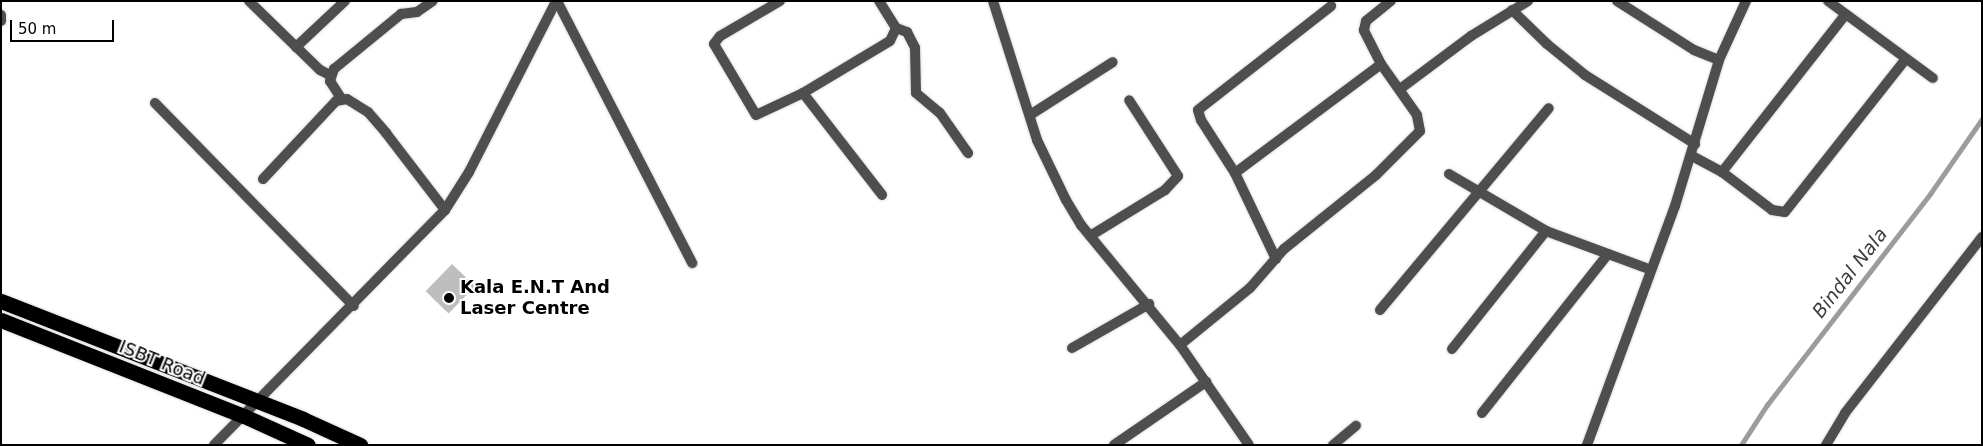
<!DOCTYPE html>
<html>
<head>
<meta charset="utf-8">
<style>
  body { margin:0 }
  #map { position:relative; width:1983px; height:446px; overflow:hidden; background:#fff; font-family:"DejaVu Sans",sans-serif }
  div>[style] { position:absolute }
  .stream>* { height:4.5px; margin:-2.25px; padding:0 2.25px; transform-origin:2.25px; border-radius:2.25px; background:#9c9c9c }
  .building>* { inset:0; background:#bebebe; transform-origin:0 0 }
  .roads { filter:drop-shadow(0 0 1px #dbdbdb) drop-shadow(0 0 1px #dbdbdb) }
  .street>* { height:10px; margin:-5px; padding:0 5px; transform-origin:5px; border-radius:5px; background:#4e4e4e }
  .highway>* { height:15px; margin:-7.5px; padding:0 7.5px; transform-origin:7.5px; border-radius:7.5px; background:#000 }
  .dots>* { width:14px; height:14px; translate:-50% -50%; box-sizing:border-box; border:2px solid #fff; border-radius:50% }
  span { translate:-50% -50%; white-space:nowrap; text-align:center; line-height:1.15; -webkit-text-stroke:4px #fff; paint-order:stroke }
  .poi-label { font-size:18px; color:#000; font-weight:700 }
  .left { translate:0 -50%; text-align:left }
  .street-label { font-size:18px; color:#000 }
  .water-label { font-size:19px; color:#3d3d3d; font-style:italic }
  .frame { position:absolute; inset:0; border:2px solid #000; pointer-events:none }
  .scale { position:absolute; left:10px; top:20px; width:104px; height:22px; box-sizing:border-box; border:2px solid #000; border-top:0; padding-left:6px; font-size:15px; line-height:18px; white-space:nowrap; color:#000; -webkit-text-stroke:4px #fff; paint-order:stroke }
</style>
</head>
<body>
<div id="map">
  <div class="stream">
    <i style="left:1741px;top:445px;width:48px;rotate:-57deg"></i>
    <i style="left:1767px;top:405px;width:267px;rotate:-52.3deg"></i>
    <i style="left:1930px;top:194px;width:91px;rotate:-55.3deg"></i>
  </div>
  <div class="building">
    <i style="left:452px;top:264px;width:32px;height:38px;rotate:44deg"></i>
  </div>
  <div class="roads">
    <div class="street">
      <i style="left:249px;top:1px;width:99px;rotate:44.2deg"></i>
      <i style="left:320px;top:70px;width:11px;rotate:27deg"></i>
      <i style="left:557px;top:1px;width:295px;rotate:62.7deg"></i>
      <i style="left:780px;top:1px;width:69px;rotate:149.7deg"></i>
      <i style="left:720px;top:36px;width:10px;rotate:127deg"></i>
      <i style="left:714px;top:44px;width:82px;rotate:59.4deg"></i>
      <i style="left:756px;top:115px;width:52px;rotate:-25.1deg"></i>
      <i style="left:803px;top:93px;width:101px;rotate:-30.9deg"></i>
      <i style="left:890px;top:41px;width:14px;rotate:-65deg"></i>
      <i style="left:896px;top:28px;width:32px;rotate:-122deg"></i>
      <i style="left:993px;top:1px;width:146px;rotate:72.4deg"></i>
      <i style="left:1037px;top:140px;width:67px;rotate:64.2deg"></i>
      <i style="left:1066px;top:200px;width:29px;rotate:59deg"></i>
      <i style="left:1081px;top:225px;width:156px;rotate:50.5deg"></i>
      <i style="left:1180px;top:345px;width:121px;rotate:55.4deg"></i>
      <i style="left:1617px;top:1px;width:91px;rotate:32.5deg"></i>
      <i style="left:1694px;top:50px;width:27px;rotate:22deg"></i>
      <i style="left:1828px;top:1px;width:130px;rotate:36.3deg"></i>
      <i style="left:1512px;top:10px;width:49px;rotate:44.2deg"></i>
      <i style="left:1547px;top:44px;width:49px;rotate:39.2deg"></i>
      <i style="left:1585px;top:75px;width:130px;rotate:32.1deg"></i>
      <i style="left:1px;top:15px;width:6px;rotate:90deg"></i>
      <i style="left:896px;top:28px;width:12px;rotate:20deg"></i>
      <i style="left:907px;top:32px;width:18px;rotate:63deg"></i>
      <i style="left:915px;top:48px;width:45px;rotate:88.7deg"></i>
      <i style="left:916px;top:93px;width:31px;rotate:40deg"></i>
      <i style="left:940px;top:113px;width:49px;rotate:55deg"></i>
      <i style="left:296px;top:47px;width:67px;rotate:-43.2deg"></i>
      <i style="left:1400px;top:89px;width:89px;rotate:-36.7deg"></i>
      <i style="left:1471px;top:36px;width:67px;rotate:-31.6deg"></i>
      <i style="left:803px;top:93px;width:129px;rotate:52.2deg"></i>
      <i style="left:341px;top:98px;width:20px;rotate:-123deg"></i>
      <i style="left:330px;top:81px;width:13px;rotate:-72deg"></i>
      <i style="left:334px;top:69px;width:87px;rotate:-39.4deg"></i>
      <i style="left:401px;top:14px;width:16px;rotate:-7deg"></i>
      <i style="left:417px;top:12px;width:19px;rotate:-35deg"></i>
      <i style="left:155px;top:103px;width:284px;rotate:45.6deg"></i>
      <i style="left:1030px;top:115px;width:98px;rotate:-32.6deg"></i>
      <i style="left:1692px;top:156px;width:34px;rotate:28deg"></i>
      <i style="left:1722px;top:172px;width:63px;rotate:37.2deg"></i>
      <i style="left:1772px;top:210px;width:13px;rotate:9deg"></i>
      <i style="left:1785px;top:212px;width:195px;rotate:-51.7deg"></i>
      <i style="left:1722px;top:172px;width:199px;rotate:-51.9deg"></i>
      <i style="left:1235px;top:173px;width:182px;rotate:-36.7deg"></i>
      <i style="left:1449px;top:174px;width:113px;rotate:30.4deg"></i>
      <i style="left:1546px;top:231px;width:110px;rotate:20.3deg"></i>
      <i style="left:263px;top:179px;width:107px;rotate:-46.9deg"></i>
      <i style="left:336px;top:101px;width:11px;rotate:-10deg"></i>
      <i style="left:347px;top:99px;width:25px;rotate:32deg"></i>
      <i style="left:368px;top:112px;width:28px;rotate:49deg"></i>
      <i style="left:386px;top:133px;width:97px;rotate:52.5deg"></i>
      <i style="left:1090px;top:236px;width:88px;rotate:-31.5deg"></i>
      <i style="left:1165px;top:190px;width:19px;rotate:-47deg"></i>
      <i style="left:1178px;top:176px;width:90px;rotate:-122.8deg"></i>
      <i style="left:1276px;top:259px;width:95px;rotate:-115.5deg"></i>
      <i style="left:1235px;top:173px;width:63px;rotate:-122.7deg"></i>
      <i style="left:1201px;top:120px;width:10px;rotate:-107deg"></i>
      <i style="left:1198px;top:110px;width:169px;rotate:-38deg"></i>
      <i style="left:1380px;top:310px;width:263px;rotate:-50.1deg"></i>
      <i style="left:1180px;top:345px;width:90px;rotate:-39.2deg"></i>
      <i style="left:1250px;top:288px;width:52px;rotate:-48.9deg"></i>
      <i style="left:1284px;top:249px;width:118px;rotate:-38.8deg"></i>
      <i style="left:1376px;top:175px;width:62px;rotate:-45deg"></i>
      <i style="left:1420px;top:131px;width:16px;rotate:-101deg"></i>
      <i style="left:1417px;top:115px;width:62px;rotate:-125.2deg"></i>
      <i style="left:1381px;top:64px;width:38px;rotate:-117deg"></i>
      <i style="left:1364px;top:30px;width:9px;rotate:-77deg"></i>
      <i style="left:1366px;top:21px;width:32px;rotate:-39deg"></i>
      <i style="left:1072px;top:348px;width:89px;rotate:-29.7deg"></i>
      <i style="left:1452px;top:349px;width:151px;rotate:-51.5deg"></i>
      <i style="left:1482px;top:413px;width:203px;rotate:-51.6deg"></i>
      <i style="left:214px;top:445px;width:330px;rotate:-45.5deg"></i>
      <i style="left:445px;top:210px;width:45px;rotate:-57.7deg"></i>
      <i style="left:469px;top:172px;width:192px;rotate:-63deg"></i>
      <i style="left:1114px;top:445px;width:112px;rotate:-34.4deg"></i>
      <i style="left:1333px;top:445px;width:30px;rotate:-40deg"></i>
      <i style="left:1587px;top:445px;width:255px;rotate:-69.8deg"></i>
      <i style="left:1675px;top:206px;width:152px;rotate:-73.2deg"></i>
      <i style="left:1719px;top:60px;width:65px;rotate:-65.4deg"></i>
      <i style="left:1826px;top:445px;width:37px;rotate:-59deg"></i>
      <i style="left:1845px;top:413px;width:223px;rotate:-52.1deg"></i>
    </div>
    <div class="highway">
      <i style="left:1px;top:301px;width:324px;rotate:21.3deg"></i>
      <i style="left:303px;top:419px;width:63px;rotate:24.5deg"></i>
      <i style="left:1px;top:320px;width:261px;rotate:21.6deg"></i>
      <i style="left:244px;top:416px;width:70px;rotate:24.4deg"></i>
    </div>
  </div>
  <div class="dots">
    <i style="left:449px;top:298px;background:#000"></i>
  </div>
  <div class="poi-label">
    <span class="left" style="left:460px;top:298px">Kala E.N.T And<br>Laser Centre</span>
  </div>
  <div class="street-label">
    <span style="left:162px;top:363px;rotate:22deg">ISBT Road</span>
  </div>
  <div class="water-label">
    <span style="left:1850px;top:273px;rotate:-52deg">Bindal Nala</span>
  </div>
  <div class="frame"></div>
  <div class="scale">50 m</div>
</div>
</body>
</html>
